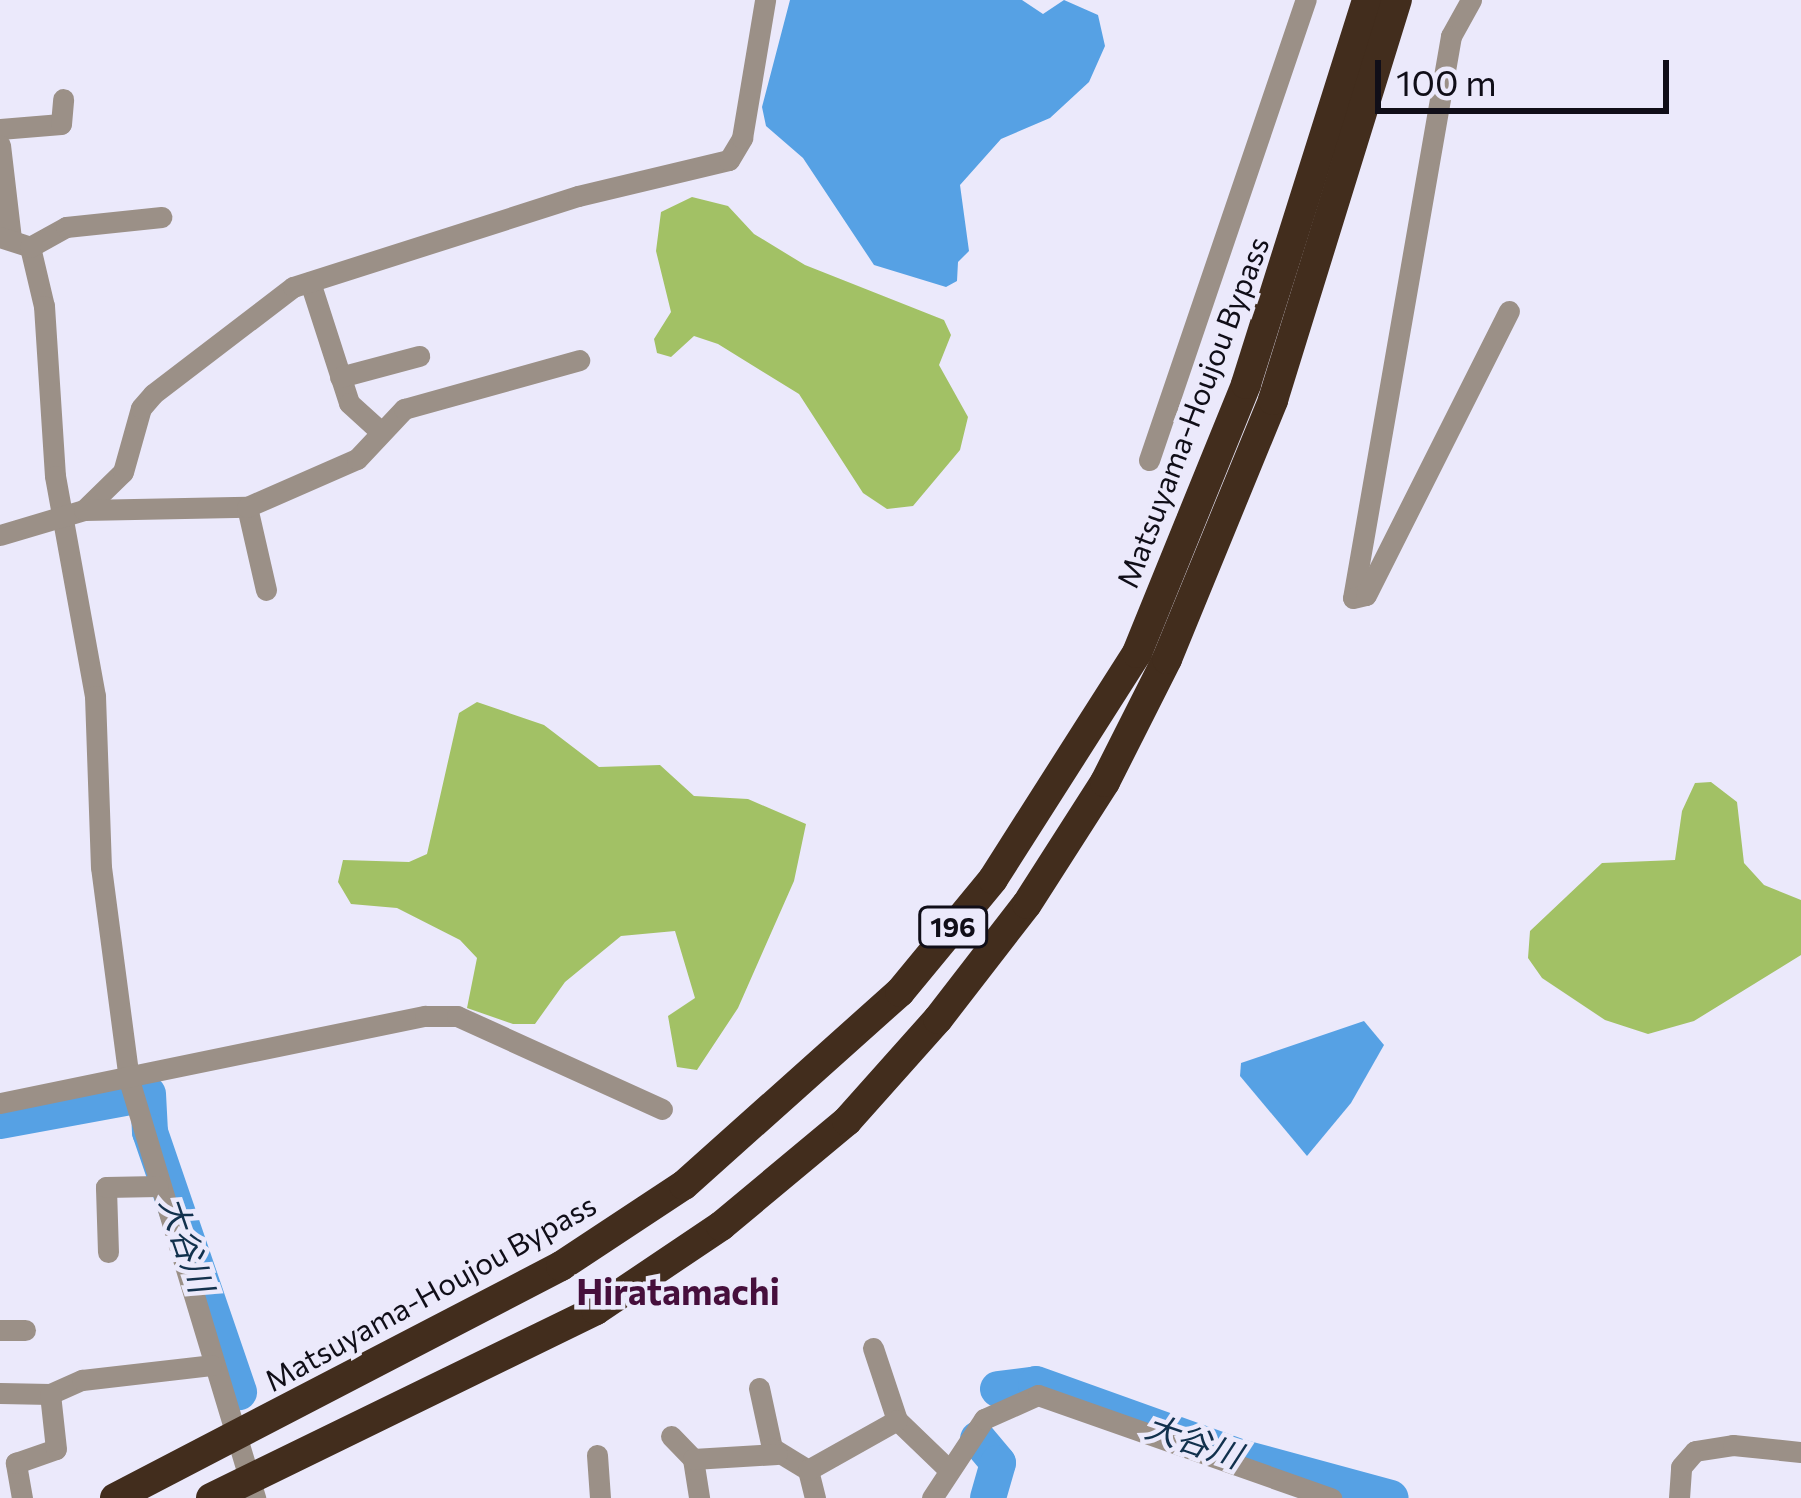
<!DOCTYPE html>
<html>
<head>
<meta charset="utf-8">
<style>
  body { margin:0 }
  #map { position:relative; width:1801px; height:1498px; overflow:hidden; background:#ebe9fb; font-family:Commissioner,"Noto Sans JP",sans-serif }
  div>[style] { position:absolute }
  .forest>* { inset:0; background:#a2c165 }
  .water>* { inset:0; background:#56a1e4 }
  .river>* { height:36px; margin:-18px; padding:0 18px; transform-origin:18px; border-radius:18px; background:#56a1e4 }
  .minor>* { height:21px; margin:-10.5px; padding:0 10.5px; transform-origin:10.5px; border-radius:10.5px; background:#9b9087 }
  .highway>* { height:30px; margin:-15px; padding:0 15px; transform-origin:15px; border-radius:15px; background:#422d1d }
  span { translate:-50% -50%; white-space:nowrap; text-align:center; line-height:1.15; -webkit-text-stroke:9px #ebe9fb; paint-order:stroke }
  .shield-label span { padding:3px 9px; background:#ebe9fb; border:3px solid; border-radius:9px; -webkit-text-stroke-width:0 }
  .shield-label { font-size:27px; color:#100e18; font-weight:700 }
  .street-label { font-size:30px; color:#100e18 }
  .water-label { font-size:33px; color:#12314d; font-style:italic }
  .quarter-label { font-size:36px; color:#460f3c; font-weight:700 }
  .scale { position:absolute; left:1375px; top:60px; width:294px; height:54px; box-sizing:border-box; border:6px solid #100e18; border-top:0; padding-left:15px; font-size:36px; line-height:42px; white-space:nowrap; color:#100e18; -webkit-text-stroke:9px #ebe9fb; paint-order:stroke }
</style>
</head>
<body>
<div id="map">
  <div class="forest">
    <i style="clip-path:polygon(692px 197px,728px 206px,754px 234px,805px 265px,944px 320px,951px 335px,939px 365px,968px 417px,960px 450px,913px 506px,887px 509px,863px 493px,799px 394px,718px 344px,694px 336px,671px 357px,657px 353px,654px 339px,671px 312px,656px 251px,661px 212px)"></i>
    <i style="clip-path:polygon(477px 702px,544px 725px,599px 767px,660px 765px,694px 796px,748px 799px,806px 824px,794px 881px,738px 1008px,697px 1070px,677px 1067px,668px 1016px,695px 998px,675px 931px,621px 936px,565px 982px,535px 1024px,513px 1024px,467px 1008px,477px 958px,460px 940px,397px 908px,351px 904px,338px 882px,343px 860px,409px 862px,427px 854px,459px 713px)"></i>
    <i style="clip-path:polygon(1711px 782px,1737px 802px,1744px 863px,1764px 885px,1801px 900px,1801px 955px,1694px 1021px,1648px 1034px,1605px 1020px,1542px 978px,1528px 958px,1530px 931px,1602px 863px,1675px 860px,1682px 811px,1695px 783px)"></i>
  </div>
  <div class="water">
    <i style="clip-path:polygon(790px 0,1022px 0,1043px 14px,1064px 0,1098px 15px,1105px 46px,1089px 82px,1050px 118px,1001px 139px,960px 185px,969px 251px,958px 262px,957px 281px,946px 287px,874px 265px,803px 158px,766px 126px,762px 107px)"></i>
    <i style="clip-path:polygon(1364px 1021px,1384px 1045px,1351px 1103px,1307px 1156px,1240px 1076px,1241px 1063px)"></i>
  </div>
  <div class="river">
    <i style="left:148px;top:1094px;width:38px;rotate:87deg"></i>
    <i style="left:150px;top:1132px;width:275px;rotate:71.1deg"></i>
    <i style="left:0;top:1121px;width:127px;rotate:-10.4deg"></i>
    <i style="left:998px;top:1389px;width:38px;rotate:-7deg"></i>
    <i style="left:1036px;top:1384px;width:217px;rotate:19.7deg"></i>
    <i style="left:1240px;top:1457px;width:156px;rotate:15.2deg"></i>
    <i style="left:978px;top:1439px;width:31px;rotate:50deg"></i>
    <i style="left:998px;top:1463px;width:36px;rotate:106deg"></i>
  </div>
  <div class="minor">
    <i style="left:1471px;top:0;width:41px;rotate:119.1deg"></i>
    <i style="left:1451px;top:36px;width:570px;rotate:99.89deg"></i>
    <i style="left:1353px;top:598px;width:13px;rotate:-13deg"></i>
    <i style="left:1366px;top:595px;width:318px;rotate:-63.3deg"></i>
    <i style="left:0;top:129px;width:61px;rotate:-4.7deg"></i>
    <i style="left:61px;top:124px;width:25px;rotate:-85deg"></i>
    <i style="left:0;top:145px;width:94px;rotate:83.3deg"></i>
    <i style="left:0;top:237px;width:32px;rotate:18deg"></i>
    <i style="left:30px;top:247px;width:61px;rotate:76.7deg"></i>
    <i style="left:44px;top:306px;width:170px;rotate:86.3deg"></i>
    <i style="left:55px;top:476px;width:224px;rotate:79.7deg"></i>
    <i style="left:95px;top:696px;width:171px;rotate:88deg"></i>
    <i style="left:101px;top:867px;width:215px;rotate:82.5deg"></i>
    <i style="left:129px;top:1080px;width:437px;rotate:73.2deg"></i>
    <i style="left:30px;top:247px;width:41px;rotate:-29.1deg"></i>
    <i style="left:66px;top:227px;width:96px;rotate:-6deg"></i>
    <i style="left:310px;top:282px;width:127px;rotate:72.1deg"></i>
    <i style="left:349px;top:403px;width:43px;rotate:42.2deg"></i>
    <i style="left:340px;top:377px;width:82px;rotate:-14.9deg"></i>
    <i style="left:1149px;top:460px;width:486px;rotate:-71.2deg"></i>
    <i style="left:247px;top:507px;width:85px;rotate:77.1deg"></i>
    <i style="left:84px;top:510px;width:54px;rotate:-44.3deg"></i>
    <i style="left:123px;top:472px;width:66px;rotate:-74.3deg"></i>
    <i style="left:141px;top:408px;width:18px;rotate:-49deg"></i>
    <i style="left:153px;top:394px;width:176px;rotate:-37.4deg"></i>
    <i style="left:293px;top:287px;width:299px;rotate:-17.7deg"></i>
    <i style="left:578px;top:196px;width:155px;rotate:-13.4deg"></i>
    <i style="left:729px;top:160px;width:26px;rotate:-59deg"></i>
    <i style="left:742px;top:138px;width:140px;rotate:-80.5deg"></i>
    <i style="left:0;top:535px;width:88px;rotate:-16.6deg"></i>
    <i style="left:84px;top:510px;width:163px;rotate:-1.1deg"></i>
    <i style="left:247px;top:507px;width:120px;rotate:-23.6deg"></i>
    <i style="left:357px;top:459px;width:69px;rotate:-46.8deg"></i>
    <i style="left:404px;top:409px;width:182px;rotate:-15.6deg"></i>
    <i style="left:0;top:1103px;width:434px;rotate:-11.6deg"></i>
    <i style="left:425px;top:1016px;width:32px"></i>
    <i style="left:457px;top:1016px;width:225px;rotate:24.4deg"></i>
    <i style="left:108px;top:1252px;width:65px;rotate:-91.8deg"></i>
    <i style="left:106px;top:1187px;width:52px;rotate:-1.1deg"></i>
    <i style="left:0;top:1330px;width:25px"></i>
    <i style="left:873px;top:1348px;width:76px;rotate:71.6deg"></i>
    <i style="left:897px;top:1420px;width:71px;rotate:43.9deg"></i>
    <i style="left:759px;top:1388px;width:61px;rotate:77.8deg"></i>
    <i style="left:772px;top:1448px;width:42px;rotate:31.4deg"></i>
    <i style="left:808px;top:1470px;width:29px;rotate:76deg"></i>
    <i style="left:0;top:1393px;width:50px;rotate:1.1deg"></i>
    <i style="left:50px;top:1394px;width:35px;rotate:-24deg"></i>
    <i style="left:82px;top:1380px;width:130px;rotate:-6.6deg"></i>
    <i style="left:671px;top:1436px;width:32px;rotate:46deg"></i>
    <i style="left:693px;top:1459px;width:39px;rotate:81deg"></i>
    <i style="left:597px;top:1455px;width:43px;rotate:86deg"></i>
    <i style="left:693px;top:1459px;width:84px;rotate:-3.4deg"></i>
    <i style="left:808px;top:1470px;width:102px;rotate:-29.3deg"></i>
    <i style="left:22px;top:1498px;width:36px;rotate:-100deg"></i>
    <i style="left:16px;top:1463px;width:42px;rotate:-19.3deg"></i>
    <i style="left:56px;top:1449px;width:55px;rotate:-96.2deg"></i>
    <i style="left:932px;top:1498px;width:95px;rotate:-56.6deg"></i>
    <i style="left:984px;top:1419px;width:59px;rotate:-24deg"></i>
    <i style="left:1038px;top:1395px;width:311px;rotate:19.4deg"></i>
    <i style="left:1679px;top:1498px;width:31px;rotate:-86deg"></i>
    <i style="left:1681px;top:1467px;width:21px;rotate:-49deg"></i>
    <i style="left:1695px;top:1451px;width:38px;rotate:-9deg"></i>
    <i style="left:1733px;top:1445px;width:68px;rotate:5.9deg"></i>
  </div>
  <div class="highway">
    <i style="left:115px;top:1498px;width:503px;rotate:-27.48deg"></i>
    <i style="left:561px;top:1266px;width:147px;rotate:-33.4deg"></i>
    <i style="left:684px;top:1185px;width:290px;rotate:-41.8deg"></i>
    <i style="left:900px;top:992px;width:146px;rotate:-50.5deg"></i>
    <i style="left:993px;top:879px;width:268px;rotate:-57.5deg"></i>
    <i style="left:1137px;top:653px;width:290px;rotate:-67.9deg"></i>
    <i style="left:1246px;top:384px;width:403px;rotate:-72.5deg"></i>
    <i style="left:211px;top:1498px;width:428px;rotate:-26deg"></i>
    <i style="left:596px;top:1310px;width:151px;rotate:-33.9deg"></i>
    <i style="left:721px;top:1226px;width:164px;rotate:-39.8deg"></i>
    <i style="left:847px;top:1121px;width:137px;rotate:-48.3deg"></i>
    <i style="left:938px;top:1019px;width:145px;rotate:-52.3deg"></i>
    <i style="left:1027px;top:904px;width:145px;rotate:-57.4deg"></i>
    <i style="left:1105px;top:782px;width:138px;rotate:-63.2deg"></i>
    <i style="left:1167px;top:659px;width:280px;rotate:-67.7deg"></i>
    <i style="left:1273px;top:400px;width:419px;rotate:-72.8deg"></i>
  </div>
  <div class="shield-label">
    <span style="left:953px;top:927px">196</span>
  </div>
  <div class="street-label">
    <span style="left:1192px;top:412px;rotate:-69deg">Matsuyama-Houjou Bypass</span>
    <span style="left:430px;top:1292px;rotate:-29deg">Matsuyama-Houjou Bypass</span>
  </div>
  <div class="water-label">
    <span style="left:188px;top:1244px;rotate:71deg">大谷川</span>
    <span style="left:1194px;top:1440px;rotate:19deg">大谷川</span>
  </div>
  <div class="quarter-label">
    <span style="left:678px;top:1291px">Hiratamachi</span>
  </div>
  <div class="scale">100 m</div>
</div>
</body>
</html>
